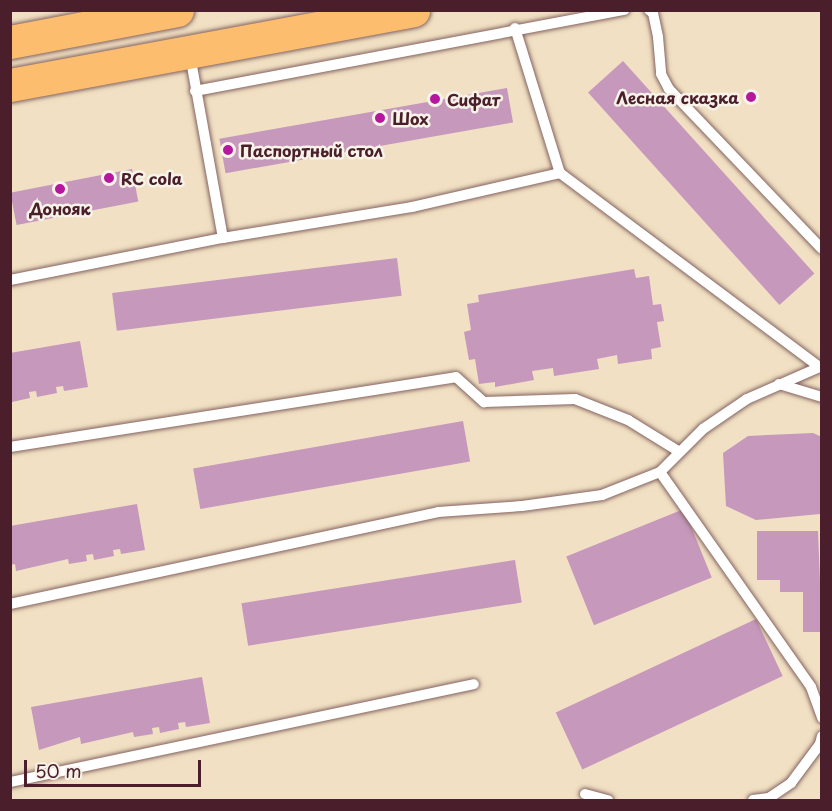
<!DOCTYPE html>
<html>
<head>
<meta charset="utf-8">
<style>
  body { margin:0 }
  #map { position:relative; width:832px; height:811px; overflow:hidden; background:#f1e0c3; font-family:"Playpen Sans",sans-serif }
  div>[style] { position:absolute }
  .building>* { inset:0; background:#c598bc; transform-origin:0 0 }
  .roads { filter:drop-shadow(0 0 2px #846360) drop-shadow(0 0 2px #846360) }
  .service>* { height:10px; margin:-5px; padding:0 5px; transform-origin:5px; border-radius:5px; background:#fff }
  .primary>* { height:33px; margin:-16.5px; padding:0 16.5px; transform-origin:16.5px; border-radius:16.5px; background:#fcbd6f }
  .trunk>* { height:33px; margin:-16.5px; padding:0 16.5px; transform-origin:16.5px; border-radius:16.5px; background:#fcbd6f }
  .dots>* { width:16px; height:16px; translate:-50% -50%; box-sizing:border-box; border:3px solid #f7f3e8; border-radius:50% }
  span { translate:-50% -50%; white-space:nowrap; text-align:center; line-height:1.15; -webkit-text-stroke:5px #f7f3e8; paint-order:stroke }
  .poi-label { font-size:16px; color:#4a1f2b; font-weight:700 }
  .right { translate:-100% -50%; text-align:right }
  .left { translate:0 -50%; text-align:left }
  .frame { position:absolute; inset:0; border:12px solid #4a1f2b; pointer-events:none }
  .scale { position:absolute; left:24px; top:760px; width:177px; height:27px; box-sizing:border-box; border:3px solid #4a1f2b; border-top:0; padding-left:8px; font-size:18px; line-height:21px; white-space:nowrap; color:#4a1f2b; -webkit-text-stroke:4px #f7f3e8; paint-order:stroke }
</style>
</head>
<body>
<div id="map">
  <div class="building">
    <i style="left:623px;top:61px;width:286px;height:47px;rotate:48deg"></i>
    <i style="left:507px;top:88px;width:35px;height:292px;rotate:80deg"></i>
    <i style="left:132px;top:169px;width:33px;height:124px;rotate:79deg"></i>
    <i style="left:397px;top:258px;width:38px;height:287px;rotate:83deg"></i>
    <i style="clip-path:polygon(634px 269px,636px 278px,649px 276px,653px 305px,661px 304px,664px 321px,657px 322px,661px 347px,651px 349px,652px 359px,618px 364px,617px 355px,597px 359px,599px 369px,554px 376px,553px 368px,532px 371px,534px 380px,495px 387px,495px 382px,479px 384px,475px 359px,469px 360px,464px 332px,471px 330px,467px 304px,479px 302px,478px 295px)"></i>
    <i style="clip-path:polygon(80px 341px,88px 387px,64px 391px,63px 386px,56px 387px,57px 393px,37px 397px,36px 391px,29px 392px,30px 398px,12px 402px,10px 353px)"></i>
    <i style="left:463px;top:421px;width:41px;height:274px;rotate:80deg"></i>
    <i style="clip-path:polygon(813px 433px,822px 437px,820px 514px,756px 520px,726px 506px,723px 453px,748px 436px)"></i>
    <i style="clip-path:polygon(137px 504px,145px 550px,121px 554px,120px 549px,113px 550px,114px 556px,94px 560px,93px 554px,86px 555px,87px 561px,69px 564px,68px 559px,16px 571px,15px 564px,10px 565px,10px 526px)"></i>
    <i style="left:684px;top:509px;width:74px;height:127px;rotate:68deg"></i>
    <i style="clip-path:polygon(757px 531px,818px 531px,822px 632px,803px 632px,803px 592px,780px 592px,780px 580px,757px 580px)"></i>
    <i style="left:515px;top:560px;width:43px;height:277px;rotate:81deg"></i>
    <i style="left:756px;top:619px;width:63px;height:221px;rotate:65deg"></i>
    <i style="clip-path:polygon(202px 677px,210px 723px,186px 727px,185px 722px,178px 723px,179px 729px,160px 733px,159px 727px,152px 728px,153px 734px,134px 737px,133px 732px,81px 744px,80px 737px,39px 750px,31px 707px)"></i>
  </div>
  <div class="roads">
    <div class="service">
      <i style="left:649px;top:10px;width:5px;rotate:37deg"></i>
      <i style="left:653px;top:13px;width:25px;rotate:78deg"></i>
      <i style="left:658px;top:37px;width:37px;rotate:85deg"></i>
      <i style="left:661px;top:74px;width:17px;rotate:62deg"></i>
      <i style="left:669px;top:89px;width:221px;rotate:46.3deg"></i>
      <i style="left:515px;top:28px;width:152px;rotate:72.8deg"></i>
      <i style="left:560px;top:173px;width:324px;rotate:36.8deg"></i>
      <i style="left:190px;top:55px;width:186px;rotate:79.8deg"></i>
      <i style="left:195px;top:91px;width:437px;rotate:-10.7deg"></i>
      <i style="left:10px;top:280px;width:217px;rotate:-11.2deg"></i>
      <i style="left:223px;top:238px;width:192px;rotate:-9.3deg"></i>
      <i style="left:412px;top:207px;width:152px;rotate:-12.9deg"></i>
      <i style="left:779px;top:384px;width:45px;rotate:16.8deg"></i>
      <i style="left:10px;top:447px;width:451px;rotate:-8.9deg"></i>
      <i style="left:456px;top:377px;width:38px;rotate:42deg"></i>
      <i style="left:484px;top:402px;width:91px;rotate:-1.9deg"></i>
      <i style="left:575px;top:399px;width:57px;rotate:21.6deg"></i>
      <i style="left:628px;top:420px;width:59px;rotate:31.8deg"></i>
      <i style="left:660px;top:472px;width:263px;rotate:54.9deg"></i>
      <i style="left:811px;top:687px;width:33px;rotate:70deg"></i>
      <i style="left:10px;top:604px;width:438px;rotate:-12.1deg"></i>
      <i style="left:438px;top:512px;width:84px;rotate:-4.1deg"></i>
      <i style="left:522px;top:506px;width:81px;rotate:-7.8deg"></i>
      <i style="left:602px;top:495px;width:62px;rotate:-21.6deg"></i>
      <i style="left:660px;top:472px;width:61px;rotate:-45deg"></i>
      <i style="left:703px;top:429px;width:53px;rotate:-34.3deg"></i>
      <i style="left:747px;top:399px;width:82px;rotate:-23.7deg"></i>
      <i style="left:10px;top:782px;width:474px;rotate:-11.9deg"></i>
      <i style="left:585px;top:794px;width:24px;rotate:15deg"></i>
      <i style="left:753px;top:800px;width:16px;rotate:-7deg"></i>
      <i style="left:769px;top:798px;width:27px;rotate:-34deg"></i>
      <i style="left:791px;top:783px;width:49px;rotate:-53.4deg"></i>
      <i style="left:820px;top:744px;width:8px;rotate:-76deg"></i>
    </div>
    <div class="primary">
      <i style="left:10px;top:85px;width:410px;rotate:-10.5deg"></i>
    </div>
    <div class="trunk">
      <i style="left:10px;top:42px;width:170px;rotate:-10.8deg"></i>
    </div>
  </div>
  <div class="dots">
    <i style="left:751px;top:97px;background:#b5179e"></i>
    <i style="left:435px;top:99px;background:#b5179e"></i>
    <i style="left:380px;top:118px;background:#b5179e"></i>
    <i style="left:228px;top:150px;background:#b5179e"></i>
    <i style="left:109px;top:178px;background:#b5179e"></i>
    <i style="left:60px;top:189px;background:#b5179e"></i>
  </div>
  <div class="poi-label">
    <span class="right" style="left:739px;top:97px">Лесная сказка</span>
    <span class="left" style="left:447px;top:99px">Сифат</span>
    <span class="left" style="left:392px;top:118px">Шох</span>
    <span class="left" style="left:240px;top:150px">Паспортный стол</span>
    <span class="left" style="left:121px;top:178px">RC cola</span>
    <span style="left:60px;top:208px">Донояк</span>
  </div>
  <div class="frame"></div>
  <div class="scale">50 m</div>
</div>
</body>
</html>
